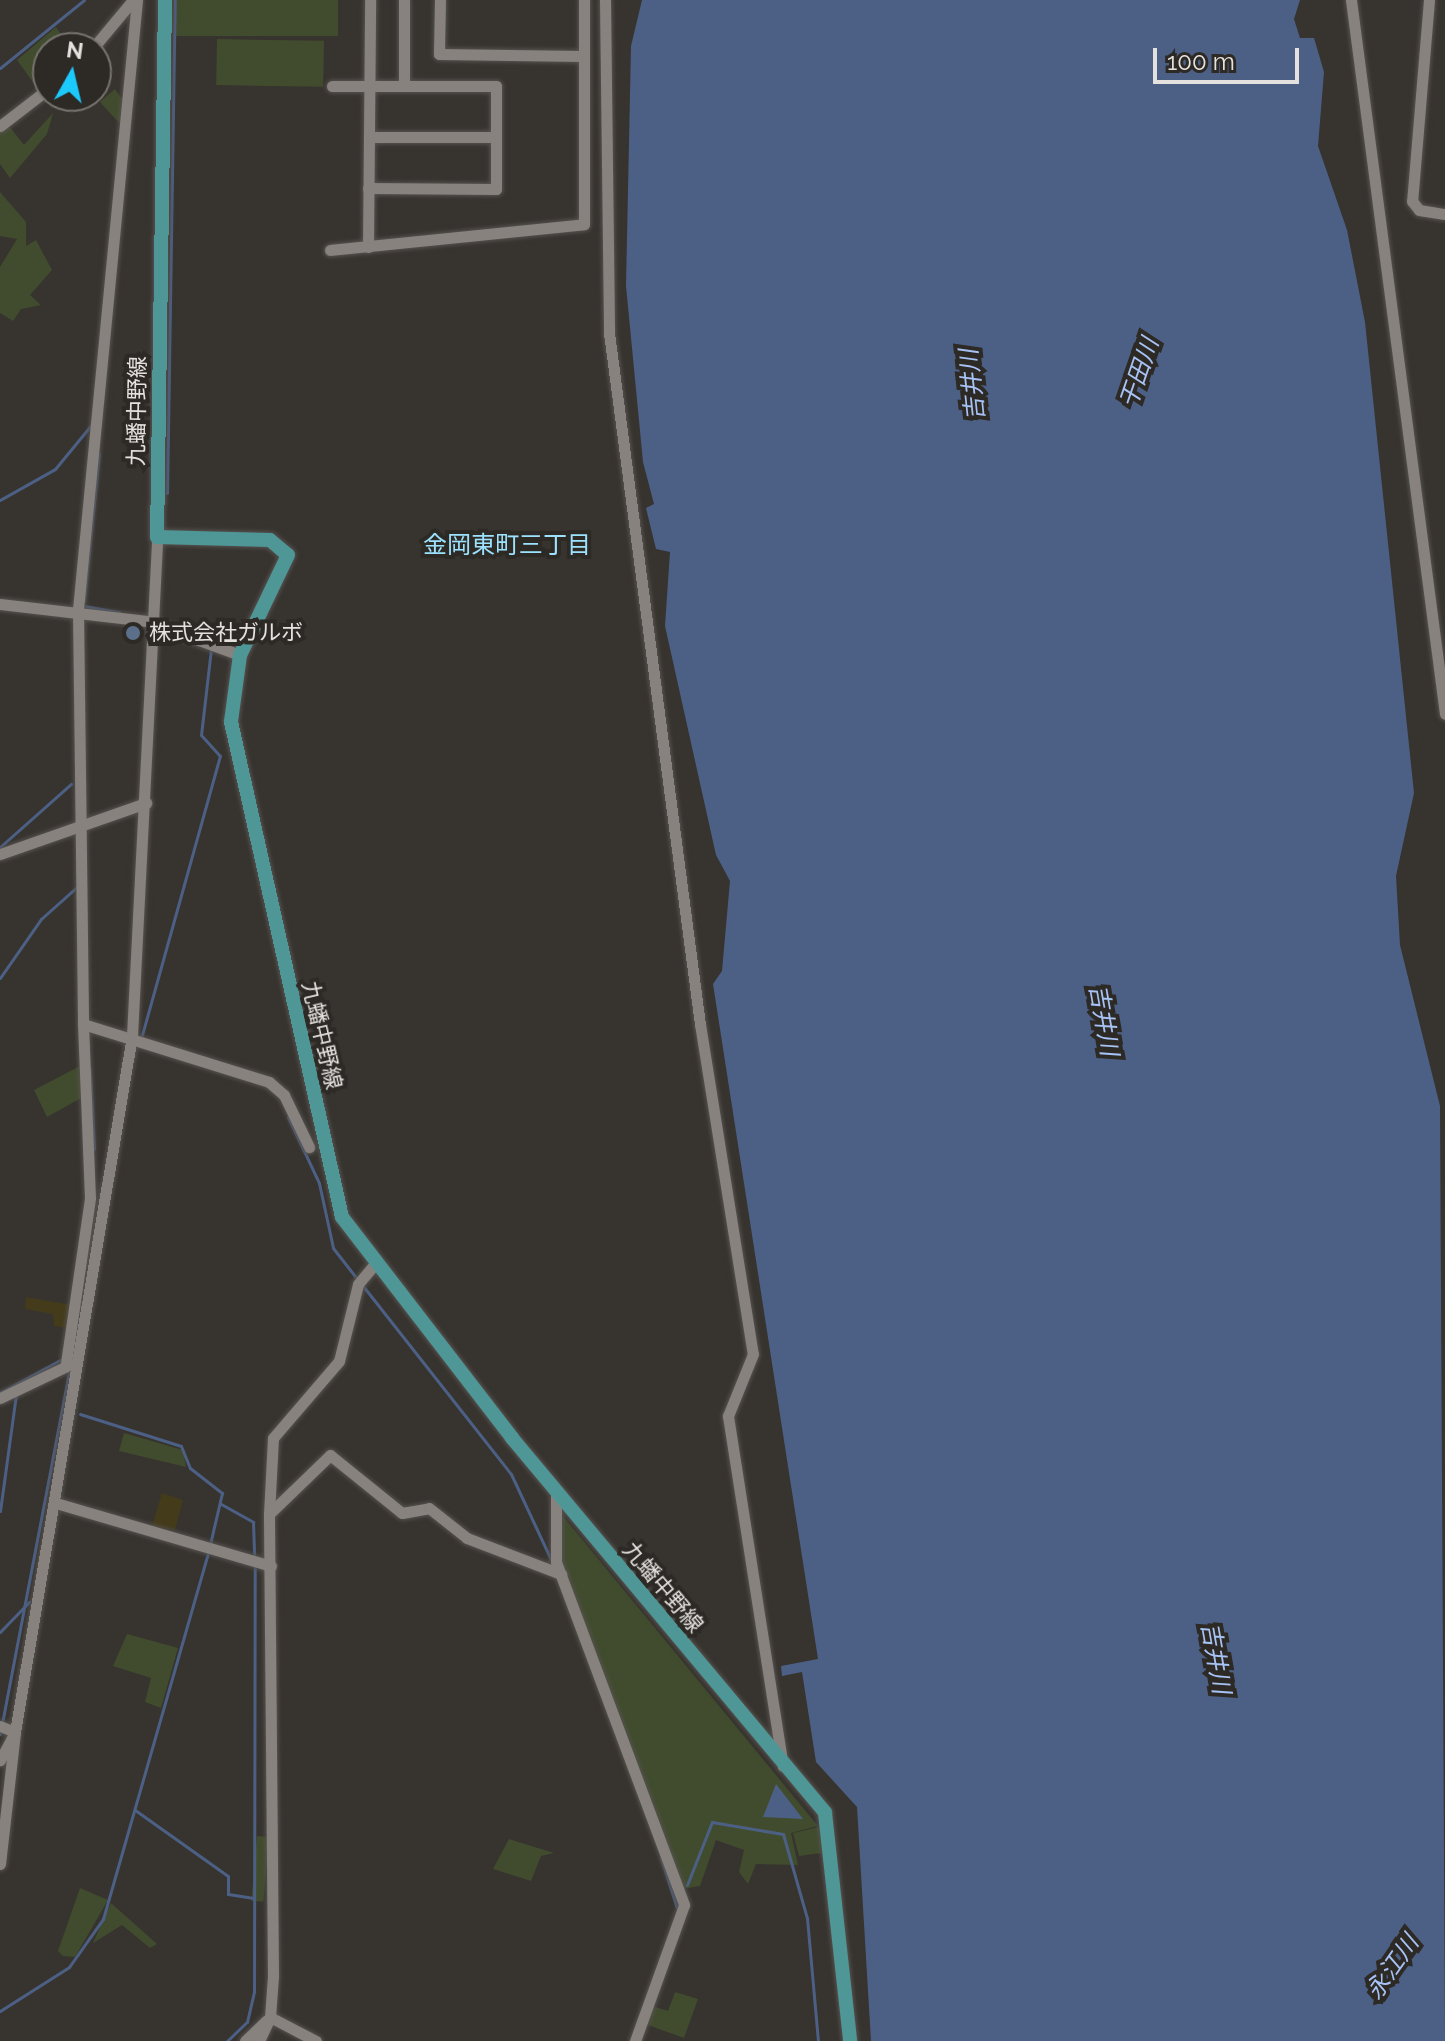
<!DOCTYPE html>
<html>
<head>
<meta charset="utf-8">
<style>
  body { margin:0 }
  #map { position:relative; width:1445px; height:2041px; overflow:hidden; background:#37332f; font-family:Raleway,"Noto Sans JP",sans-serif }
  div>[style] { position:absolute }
  .green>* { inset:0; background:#414c2e; transform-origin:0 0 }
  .sand>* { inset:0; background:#443b1b }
  .water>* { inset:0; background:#4c6085 }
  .stream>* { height:3px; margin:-1.5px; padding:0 1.5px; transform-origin:1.5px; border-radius:1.5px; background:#4c6085 }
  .roads { filter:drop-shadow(0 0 2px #55524f) drop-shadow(0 0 2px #55524f) }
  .minor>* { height:11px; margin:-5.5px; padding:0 5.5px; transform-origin:5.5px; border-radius:5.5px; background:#87827d }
  .major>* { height:14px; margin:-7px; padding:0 7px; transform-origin:7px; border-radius:7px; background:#4f9797 }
  .dots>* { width:22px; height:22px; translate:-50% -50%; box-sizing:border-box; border:4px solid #2d2925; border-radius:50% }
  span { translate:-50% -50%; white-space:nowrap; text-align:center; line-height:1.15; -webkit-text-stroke:8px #2d2925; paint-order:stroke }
  .street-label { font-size:22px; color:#e4e1df }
  .poi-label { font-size:22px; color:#e4e1df }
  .left { translate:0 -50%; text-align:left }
  .water-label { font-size:24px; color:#a7c2f4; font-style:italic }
  .neighbourhood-label { font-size:24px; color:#9ce2fe }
  .north { position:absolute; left:32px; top:32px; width:80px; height:80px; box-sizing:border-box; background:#2d2925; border:2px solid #76736f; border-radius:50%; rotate:8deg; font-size:22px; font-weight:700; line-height:32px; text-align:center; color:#e4e1df }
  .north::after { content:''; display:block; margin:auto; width:28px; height:36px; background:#1cc9fc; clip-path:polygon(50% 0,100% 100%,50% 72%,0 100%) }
  .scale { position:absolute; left:1153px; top:48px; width:146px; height:36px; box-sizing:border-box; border:4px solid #e4e1df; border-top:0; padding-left:10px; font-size:24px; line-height:28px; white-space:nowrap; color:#e4e1df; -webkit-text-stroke:6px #2d2925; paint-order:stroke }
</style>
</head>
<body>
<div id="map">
  <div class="green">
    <i style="left:176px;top:0;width:162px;height:36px"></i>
    <i style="clip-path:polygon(56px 27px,70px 48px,48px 48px,48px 86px,40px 92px,17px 60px)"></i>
    <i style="left:217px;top:39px;width:107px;height:46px;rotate:1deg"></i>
    <i style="clip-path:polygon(115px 89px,124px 102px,120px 124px,100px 102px)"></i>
    <i style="clip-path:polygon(53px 113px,47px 134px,10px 178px,0 164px,0 133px,9px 126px,24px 145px)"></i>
    <i style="clip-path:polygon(0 192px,26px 222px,26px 246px,36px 240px,52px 270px,30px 295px,41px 305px,21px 309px,13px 321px,0 313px,0 267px,17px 239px,0 236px)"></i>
    <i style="clip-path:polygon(80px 1066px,83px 1097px,47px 1117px,34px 1090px)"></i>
    <i style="clip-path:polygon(124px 1433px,183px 1450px,186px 1467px,119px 1451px)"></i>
    <i style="clip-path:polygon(557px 1509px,818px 1826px,791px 1833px,798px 1865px,756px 1864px,748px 1884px,739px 1872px,744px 1850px,716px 1840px,700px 1886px,683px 1889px,559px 1558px)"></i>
    <i style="clip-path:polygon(127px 1634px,178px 1648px,161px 1708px,145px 1702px,151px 1678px,113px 1666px)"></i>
    <i style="clip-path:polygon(819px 1827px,822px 1837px,835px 1910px,821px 1853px,799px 1856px,793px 1833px)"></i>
    <i style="left:257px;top:1836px;width:12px;height:65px;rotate:5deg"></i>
    <i style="clip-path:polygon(509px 1839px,554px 1853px,541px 1856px,531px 1881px,493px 1869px)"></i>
    <i style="clip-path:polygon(80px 1888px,108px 1900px,75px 1957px,63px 1956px,58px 1951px)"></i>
    <i style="clip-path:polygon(111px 1903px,157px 1944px,150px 1948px,122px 1925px,93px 1943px)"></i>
    <i style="clip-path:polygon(675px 1992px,698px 1999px,684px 2038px,645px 2024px,652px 2006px,668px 2011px)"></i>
  </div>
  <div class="sand">
    <i style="clip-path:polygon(26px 1297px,72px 1305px,69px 1328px,54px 1326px,53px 1314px,25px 1309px)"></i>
    <i style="clip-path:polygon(162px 1493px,183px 1500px,175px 1530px,152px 1526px)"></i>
  </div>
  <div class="water">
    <i style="clip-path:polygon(642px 0,1300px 0,1294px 19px,1300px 38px,1314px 38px,1324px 72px,1318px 146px,1347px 230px,1365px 322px,1414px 793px,1396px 876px,1400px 945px,1440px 1106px,1445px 2041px,871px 2041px,857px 1807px,816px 1762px,802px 1672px,782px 1676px,781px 1666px,818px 1659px,713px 984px,722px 971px,730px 881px,716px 855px,665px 626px,670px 552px,656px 549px,646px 508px,654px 504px,643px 462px,626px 286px,631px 46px)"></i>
    <i style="clip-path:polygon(776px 1784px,803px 1819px,763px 1817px)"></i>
  </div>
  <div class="stream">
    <i style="left:0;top:68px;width:108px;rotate:-39deg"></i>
    <i style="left:167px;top:493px;width:493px;rotate:-89.1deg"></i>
    <i style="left:0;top:500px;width:63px;rotate:-29.4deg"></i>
    <i style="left:55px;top:469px;width:58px;rotate:-50.6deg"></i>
    <i style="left:84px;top:601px;width:148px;rotate:-84.2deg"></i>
    <i style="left:84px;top:606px;width:36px;rotate:10deg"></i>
    <i style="left:169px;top:623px;width:23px;rotate:20deg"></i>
    <i style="left:0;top:847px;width:95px;rotate:-41.6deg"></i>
    <i style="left:0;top:978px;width:72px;rotate:-55.2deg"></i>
    <i style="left:41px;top:919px;width:50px;rotate:-41.7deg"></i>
    <i style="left:142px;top:1035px;width:290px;rotate:-74.4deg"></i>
    <i style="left:220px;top:756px;width:28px;rotate:-132deg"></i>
    <i style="left:201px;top:735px;width:87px;rotate:-83.4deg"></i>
    <i style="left:90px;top:1069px;width:80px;rotate:87.1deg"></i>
    <i style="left:288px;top:1117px;width:73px;rotate:64.8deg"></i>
    <i style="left:319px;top:1183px;width:66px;rotate:77.8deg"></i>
    <i style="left:333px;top:1248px;width:41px;rotate:52deg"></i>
    <i style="left:363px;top:1286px;width:239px;rotate:51.8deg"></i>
    <i style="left:511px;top:1474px;width:97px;rotate:65deg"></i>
    <i style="left:1px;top:1392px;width:72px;rotate:-28.4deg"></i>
    <i style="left:80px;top:1414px;width:106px;rotate:17.6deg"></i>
    <i style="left:181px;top:1446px;width:24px;rotate:68deg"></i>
    <i style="left:190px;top:1468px;width:41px;rotate:38deg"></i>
    <i style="left:222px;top:1493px;width:52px;rotate:103.2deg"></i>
    <i style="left:221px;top:1504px;width:37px;rotate:29deg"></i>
    <i style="left:253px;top:1522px;width:36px;rotate:88deg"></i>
    <i style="left:0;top:1511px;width:118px;rotate:-82.2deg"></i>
    <i style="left:0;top:1632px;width:42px;rotate:-46deg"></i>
    <i style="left:0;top:1734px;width:374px;rotate:-79.2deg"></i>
    <i style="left:135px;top:1810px;width:114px;rotate:35.4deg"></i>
    <i style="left:228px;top:1876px;width:18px;rotate:90deg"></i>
    <i style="left:228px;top:1894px;width:26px;rotate:9deg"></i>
    <i style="left:661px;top:1858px;width:52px;rotate:72.3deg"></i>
    <i style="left:687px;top:1885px;width:68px;rotate:-68.4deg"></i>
    <i style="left:712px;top:1822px;width:72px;rotate:9.6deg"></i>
    <i style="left:783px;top:1834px;width:87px;rotate:74.1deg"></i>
    <i style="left:807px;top:1918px;width:123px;rotate:84.9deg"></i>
    <i style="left:0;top:2011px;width:82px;rotate:-32.5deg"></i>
    <i style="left:69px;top:1967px;width:59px;rotate:-54.7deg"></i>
    <i style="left:103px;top:1919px;width:382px;rotate:-74deg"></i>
    <i style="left:227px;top:2041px;width:28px;rotate:-44deg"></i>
    <i style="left:247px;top:2022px;width:31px;rotate:-77deg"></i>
    <i style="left:254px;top:1992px;width:425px;rotate:-89.9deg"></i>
  </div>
  <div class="roads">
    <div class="minor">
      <i style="left:137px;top:0;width:612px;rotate:95.53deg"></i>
      <i style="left:78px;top:609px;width:415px;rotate:89.3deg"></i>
      <i style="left:83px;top:1024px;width:195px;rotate:17.3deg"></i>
      <i style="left:269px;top:1082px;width:20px;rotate:41deg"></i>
      <i style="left:284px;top:1095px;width:58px;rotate:64.3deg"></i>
      <i style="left:440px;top:0;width:54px;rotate:91.1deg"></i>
      <i style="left:439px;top:54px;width:143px;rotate:0.8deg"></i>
      <i style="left:605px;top:0;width:333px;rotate:89.3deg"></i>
      <i style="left:609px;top:333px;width:697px;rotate:82.5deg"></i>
      <i style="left:700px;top:1024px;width:334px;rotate:80.9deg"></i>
      <i style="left:753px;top:1354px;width:67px;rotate:112deg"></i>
      <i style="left:728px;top:1416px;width:354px;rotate:81.1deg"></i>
      <i style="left:1351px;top:0;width:720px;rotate:82.5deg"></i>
      <i style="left:1429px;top:0;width:202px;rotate:94.8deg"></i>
      <i style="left:1412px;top:201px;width:11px;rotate:52deg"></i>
      <i style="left:1419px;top:210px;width:26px;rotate:9deg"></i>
      <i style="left:93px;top:48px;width:62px;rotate:-50.2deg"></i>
      <i style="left:332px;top:86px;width:164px"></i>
      <i style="left:496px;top:86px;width:103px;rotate:90deg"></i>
      <i style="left:496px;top:189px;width:128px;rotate:-179.6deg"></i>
      <i style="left:404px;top:86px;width:86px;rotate:-90deg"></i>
      <i style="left:0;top:126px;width:61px;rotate:-37.6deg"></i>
      <i style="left:369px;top:137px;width:127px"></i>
      <i style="left:368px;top:247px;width:247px;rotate:-89.5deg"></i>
      <i style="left:330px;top:250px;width:255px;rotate:-5.8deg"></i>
      <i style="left:584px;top:224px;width:224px;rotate:-90deg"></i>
      <i style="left:0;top:604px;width:148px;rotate:6.6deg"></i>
      <i style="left:147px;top:621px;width:99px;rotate:20.1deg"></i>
      <i style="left:0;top:854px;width:155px;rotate:-19.3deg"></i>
      <i style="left:66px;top:1363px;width:167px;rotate:-81.7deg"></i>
      <i style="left:90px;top:1198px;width:174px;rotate:-92.3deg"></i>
      <i style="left:0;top:1398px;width:79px;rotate:-25.6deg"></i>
      <i style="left:556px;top:1493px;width:69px;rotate:90deg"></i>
      <i style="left:556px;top:1562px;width:366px;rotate:69.5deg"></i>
      <i style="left:684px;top:1905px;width:145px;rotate:109.8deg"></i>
      <i style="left:56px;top:1503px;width:224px;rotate:16.3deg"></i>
      <i style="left:269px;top:1514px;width:76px;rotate:-87deg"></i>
      <i style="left:273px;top:1438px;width:101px;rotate:-49.4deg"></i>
      <i style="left:339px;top:1361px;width:79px;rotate:-76.1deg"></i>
      <i style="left:358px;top:1284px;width:25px;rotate:-50deg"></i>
      <i style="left:0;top:1726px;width:16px;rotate:22deg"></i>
      <i style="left:15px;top:1732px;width:32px;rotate:118deg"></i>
      <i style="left:0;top:1864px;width:133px;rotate:-83.5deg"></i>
      <i style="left:15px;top:1732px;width:706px;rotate:-80.46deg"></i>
      <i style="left:132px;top:1036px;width:500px;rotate:-87.1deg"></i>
      <i style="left:270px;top:2017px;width:52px;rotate:27.6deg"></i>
      <i style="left:245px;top:2041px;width:30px;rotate:-44deg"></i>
      <i style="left:259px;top:2041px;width:26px;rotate:-65deg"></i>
      <i style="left:270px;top:2017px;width:41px;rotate:-85.8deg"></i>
      <i style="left:273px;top:1976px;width:462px;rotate:-90.5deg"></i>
      <i style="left:269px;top:1514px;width:85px;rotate:-44deg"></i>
      <i style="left:330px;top:1455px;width:92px;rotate:38.9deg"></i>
      <i style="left:402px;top:1513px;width:27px;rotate:-10deg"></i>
      <i style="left:429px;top:1508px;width:48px;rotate:38.3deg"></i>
      <i style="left:467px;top:1538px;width:101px;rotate:21deg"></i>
    </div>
    <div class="major">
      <i style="left:165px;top:0;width:537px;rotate:90.85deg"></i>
      <i style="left:157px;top:537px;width:113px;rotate:1.5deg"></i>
      <i style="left:270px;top:540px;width:23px;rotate:40deg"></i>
      <i style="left:288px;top:555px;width:111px;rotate:115.6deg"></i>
      <i style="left:240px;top:655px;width:68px;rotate:97.7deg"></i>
      <i style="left:231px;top:722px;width:507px;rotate:77.36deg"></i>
      <i style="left:342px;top:1217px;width:279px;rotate:52.4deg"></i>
      <i style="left:512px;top:1438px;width:488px;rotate:50.1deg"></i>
      <i style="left:825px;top:1813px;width:229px;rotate:83.7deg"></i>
    </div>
  </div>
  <div class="dots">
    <i style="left:133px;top:633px;background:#5c6f8a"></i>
  </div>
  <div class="street-label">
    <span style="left:137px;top:411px;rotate:-89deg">九蟠中野線</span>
    <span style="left:322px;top:1035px;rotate:77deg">九蟠中野線</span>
    <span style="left:663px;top:1587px;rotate:50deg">九蟠中野線</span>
  </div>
  <div class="poi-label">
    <span class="left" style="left:149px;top:633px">株式会社ガルボ</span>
  </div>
  <div class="water-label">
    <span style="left:1139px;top:373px;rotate:-71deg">干田川</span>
    <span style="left:972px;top:385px;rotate:-96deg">吉井川</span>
    <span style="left:1104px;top:1020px;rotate:80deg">吉井川</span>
    <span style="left:1216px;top:1658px;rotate:80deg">吉井川</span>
    <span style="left:1392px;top:1967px;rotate:-55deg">永江川</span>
  </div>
  <div class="neighbourhood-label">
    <span style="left:507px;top:545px">金岡東町三丁目</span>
  </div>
  <div class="north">N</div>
  <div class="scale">100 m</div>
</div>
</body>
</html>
